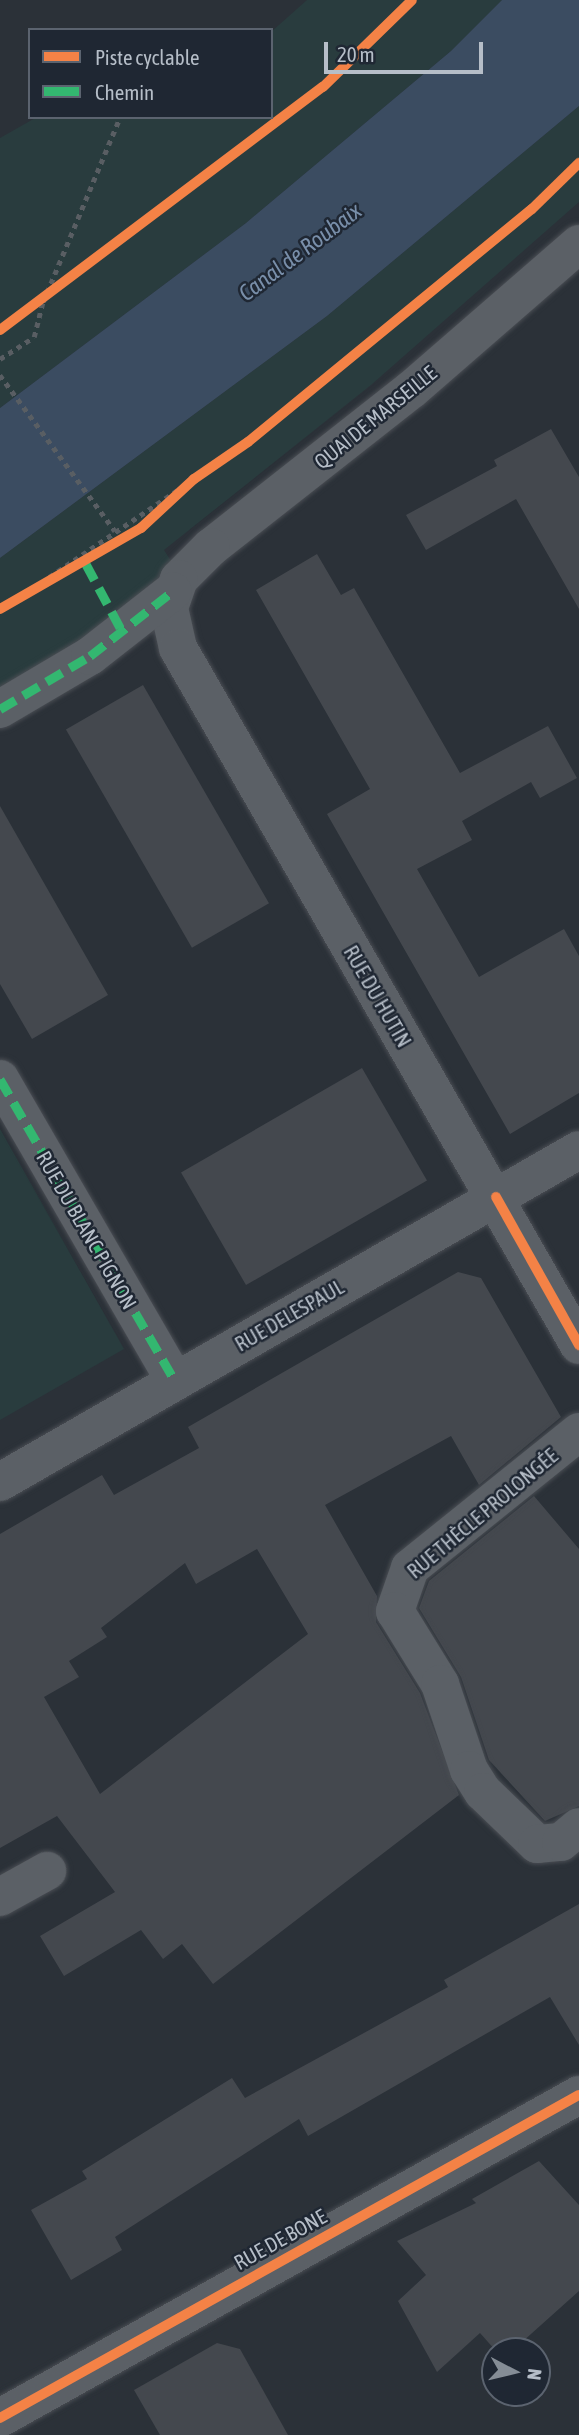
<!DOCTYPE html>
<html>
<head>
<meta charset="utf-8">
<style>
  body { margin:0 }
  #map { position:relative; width:579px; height:2435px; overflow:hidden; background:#2b3138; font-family:"Asap Condensed",sans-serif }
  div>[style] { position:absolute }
  .green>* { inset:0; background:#293c3e }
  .water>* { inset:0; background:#3b4c61 }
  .building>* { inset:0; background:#44484e; transform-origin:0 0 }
  .path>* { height:4.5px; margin-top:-2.25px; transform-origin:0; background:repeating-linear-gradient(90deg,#595e63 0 5px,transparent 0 10px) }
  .roads { filter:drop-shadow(0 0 2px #494d53) drop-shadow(0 0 2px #494d53) }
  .street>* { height:38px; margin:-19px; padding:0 19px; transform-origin:19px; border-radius:19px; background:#5b6066 }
  .quiet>* { height:9px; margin-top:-4.5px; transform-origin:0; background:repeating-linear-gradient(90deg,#33b770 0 18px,transparent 0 27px) }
  .cycleway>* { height:10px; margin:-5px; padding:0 5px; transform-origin:5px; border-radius:5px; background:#f48246 }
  span { translate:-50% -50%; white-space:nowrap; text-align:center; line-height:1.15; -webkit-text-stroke:5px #1f2733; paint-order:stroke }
  .street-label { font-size:21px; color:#b6bec8 }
  .water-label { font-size:23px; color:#798faa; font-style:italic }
  .legend { position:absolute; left:28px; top:28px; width:245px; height:91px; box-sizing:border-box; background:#1f2733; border:2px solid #5b636f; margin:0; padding:9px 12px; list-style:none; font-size:21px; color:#b6bec8 }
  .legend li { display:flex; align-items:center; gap:14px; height:35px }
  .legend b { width:35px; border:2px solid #5b636f }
  .north { position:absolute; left:481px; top:2337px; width:70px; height:70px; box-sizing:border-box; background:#1f2733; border:2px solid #5b636f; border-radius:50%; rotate:97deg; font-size:19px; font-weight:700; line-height:28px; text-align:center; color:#b6bec8 }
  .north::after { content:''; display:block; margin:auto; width:24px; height:32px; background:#858d96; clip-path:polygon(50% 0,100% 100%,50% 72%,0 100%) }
  .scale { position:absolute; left:324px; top:42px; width:159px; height:32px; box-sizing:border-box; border:4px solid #b6bec8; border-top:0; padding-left:9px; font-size:21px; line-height:24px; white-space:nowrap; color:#b6bec8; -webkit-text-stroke:5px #1f2733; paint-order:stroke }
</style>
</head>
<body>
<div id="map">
  <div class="green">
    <i style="clip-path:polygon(307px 0,502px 0,451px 51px,246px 223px,0 408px,0 138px,37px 117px,271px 117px,271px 32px)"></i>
    <i style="clip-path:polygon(579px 106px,579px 202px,371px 385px,164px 550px,173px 564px,145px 602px,0 695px,0 558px,327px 316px)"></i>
    <i style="clip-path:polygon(0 1129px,124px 1349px,0 1420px)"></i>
  </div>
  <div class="water">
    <i style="clip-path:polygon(502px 0,579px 0,579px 106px,327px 316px,0 558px,0 408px,246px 223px,451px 51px)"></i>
  </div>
  <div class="building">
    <i style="clip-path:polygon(551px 429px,579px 477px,579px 609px,516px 499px,426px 550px,406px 515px,497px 466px,494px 460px)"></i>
    <i style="clip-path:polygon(317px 554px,341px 595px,354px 588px,460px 773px,548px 726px,577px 778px,540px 798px,531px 782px,462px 821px,472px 840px,417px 869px,479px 977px,564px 929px,579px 956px,579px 1093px,510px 1134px,327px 814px,370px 789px,256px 590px)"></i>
    <i style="left:143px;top:685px;width:252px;height:89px;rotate:60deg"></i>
    <i style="clip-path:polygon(0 806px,108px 995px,32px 1039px,0 984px)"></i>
    <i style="left:362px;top:1068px;width:130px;height:209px;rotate:60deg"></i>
    <i style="clip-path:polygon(evenodd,458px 1272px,481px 1278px,561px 1417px,479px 1485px,451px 1436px,325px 1505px,377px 1596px,376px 1622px,420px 1693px,459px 1795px,213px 1984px,182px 1944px,163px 1959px,141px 1930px,64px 1976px,40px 1936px,115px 1892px,57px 1816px,0 1848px,0 1534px,102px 1475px,114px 1495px,199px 1448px,188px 1427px,458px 1272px,257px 1549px,308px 1634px,100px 1794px,44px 1697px,79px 1677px,69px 1661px,107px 1637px,101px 1628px,185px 1563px,196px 1584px,257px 1549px)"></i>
    <i style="clip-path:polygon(534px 1496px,579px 1549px,579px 1806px,545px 1821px,489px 1760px,461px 1677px,419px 1608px,429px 1581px)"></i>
    <i style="clip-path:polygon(579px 1904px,579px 2045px,550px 1997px,308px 2136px,299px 2119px,115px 2237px,122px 2250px,71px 2280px,31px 2210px,87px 2179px,82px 2171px,232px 2078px,245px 2098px,448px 1987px,444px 1980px)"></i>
    <i style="clip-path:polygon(539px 2161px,579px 2205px,579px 2291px,512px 2351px,496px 2351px,480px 2333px,437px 2372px,398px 2301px,426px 2275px,397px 2241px,476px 2203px,472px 2199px)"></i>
    <i style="clip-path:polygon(217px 2343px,240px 2349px,288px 2435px,160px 2435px,134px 2390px)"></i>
  </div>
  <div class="path">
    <i style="left:0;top:359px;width:40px;rotate:-32.9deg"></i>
    <i style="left:34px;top:337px;width:36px;rotate:-76deg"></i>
    <i style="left:43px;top:302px;width:200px;rotate:-67.4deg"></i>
    <i style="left:0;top:375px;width:194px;rotate:53.6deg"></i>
    <i style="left:49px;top:577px;width:175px;rotate:-34.1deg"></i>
  </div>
  <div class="roads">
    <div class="street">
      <i style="left:579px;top:244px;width:221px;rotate:139deg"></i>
      <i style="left:412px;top:389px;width:256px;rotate:141.8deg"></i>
      <i style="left:211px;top:547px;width:45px;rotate:135deg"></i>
      <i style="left:179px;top:579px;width:31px;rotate:109deg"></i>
      <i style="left:169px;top:608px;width:41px;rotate:77.3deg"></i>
      <i style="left:178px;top:648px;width:804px;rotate:60.09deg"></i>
      <i style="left:0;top:709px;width:104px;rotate:-30.5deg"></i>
      <i style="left:90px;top:656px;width:105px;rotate:-38.1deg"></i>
      <i style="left:0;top:1079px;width:349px;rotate:59.9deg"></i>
      <i style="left:579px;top:1432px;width:217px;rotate:141.2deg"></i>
      <i style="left:410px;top:1568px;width:46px;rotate:109.2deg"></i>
      <i style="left:395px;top:1611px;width:86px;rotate:58.3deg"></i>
      <i style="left:440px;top:1684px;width:91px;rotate:71.4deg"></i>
      <i style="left:469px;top:1770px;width:26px;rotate:58deg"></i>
      <i style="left:483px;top:1792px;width:75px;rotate:43.9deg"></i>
      <i style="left:537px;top:1844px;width:24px;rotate:-5deg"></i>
      <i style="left:561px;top:1842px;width:23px;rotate:-40deg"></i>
      <i style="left:0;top:1482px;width:667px;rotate:-29.83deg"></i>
      <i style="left:0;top:1897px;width:54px;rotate:-29deg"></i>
      <i style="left:0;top:2418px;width:663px;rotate:-29.16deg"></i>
    </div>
  </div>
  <div class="quiet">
    <i style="left:86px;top:564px;width:76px;rotate:61.8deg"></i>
    <i style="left:0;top:709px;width:104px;rotate:-30.5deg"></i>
    <i style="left:90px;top:656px;width:105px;rotate:-38.1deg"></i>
    <i style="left:0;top:1079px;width:349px;rotate:59.9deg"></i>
  </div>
  <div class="cycleway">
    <i style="left:0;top:330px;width:404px;rotate:-37deg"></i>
    <i style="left:323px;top:87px;width:124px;rotate:-44.3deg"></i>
    <i style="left:0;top:609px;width:163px;rotate:-29.9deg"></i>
    <i style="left:141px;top:528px;width:72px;rotate:-42.8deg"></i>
    <i style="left:194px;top:479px;width:65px;rotate:-34.4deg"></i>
    <i style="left:248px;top:442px;width:367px;rotate:-39.4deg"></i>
    <i style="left:532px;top:209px;width:66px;rotate:-44.4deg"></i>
    <i style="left:496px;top:1197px;width:170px;rotate:60.7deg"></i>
    <i style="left:0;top:2418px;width:663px;rotate:-29.16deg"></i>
  </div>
  <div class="street-label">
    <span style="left:375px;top:417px;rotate:-39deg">QUAI DE MARSEILLE</span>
    <span style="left:378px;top:996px;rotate:60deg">RUE DU HUTIN</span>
    <span style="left:87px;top:1230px;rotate:60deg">RUE DU BLANC PIGNON</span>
    <span style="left:289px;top:1315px;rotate:-30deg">RUE DELESPAUL</span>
    <span style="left:482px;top:1513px;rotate:-40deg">RUE THÈCLE PROLONGÉE</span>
    <span style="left:280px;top:2239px;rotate:-29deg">RUE DE BONE</span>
  </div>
  <div class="water-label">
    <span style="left:300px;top:252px;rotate:-37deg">Canal de Roubaix</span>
  </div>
  <ul class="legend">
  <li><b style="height:9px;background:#f48246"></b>Piste cyclable</li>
  <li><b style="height:9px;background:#33b770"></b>Chemin</li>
  </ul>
  <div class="north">N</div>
  <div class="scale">20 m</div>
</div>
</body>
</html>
